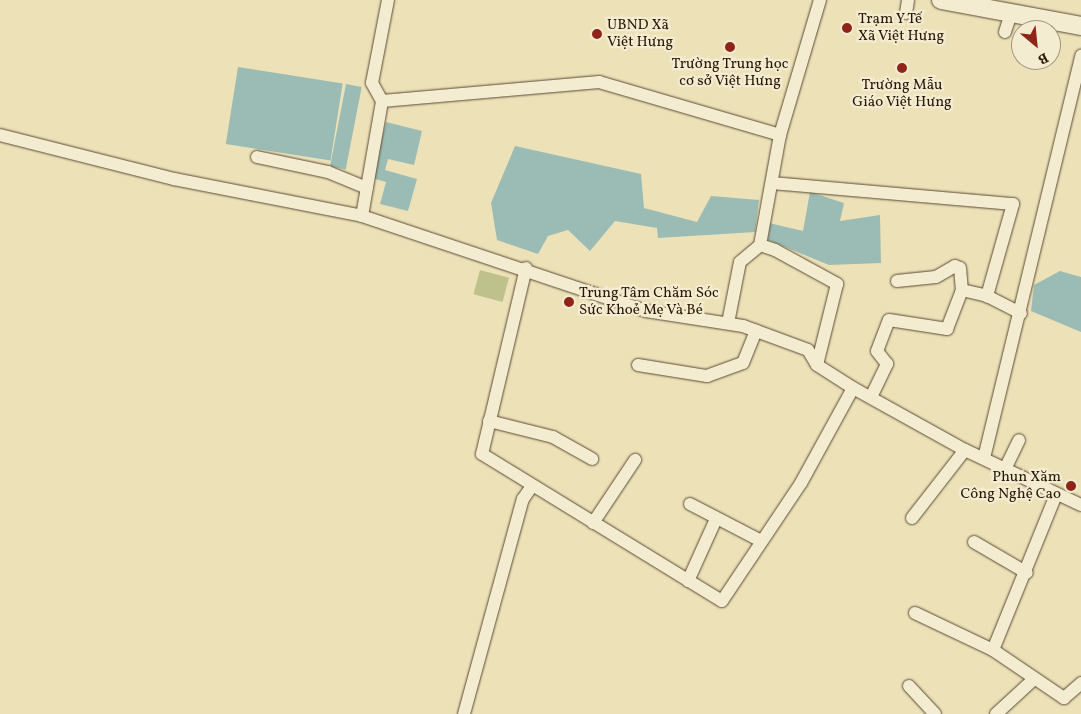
<!DOCTYPE html>
<html>
<head>
<meta charset="utf-8">
<style>
  body { margin:0 }
  #map { position:relative; width:1081px; height:714px; overflow:hidden; background:#ede1b8; font-family:Vollkorn,serif }
  div>[style] { position:absolute }
  .green>* { inset:0; background:#bec18b; transform-origin:0 0 }
  .water>* { inset:0; background:#9abcb5; transform-origin:0 0 }
  .roads { filter:drop-shadow(0 0 1px #5a4a32) drop-shadow(0 0 1px #5a4a32) }
  .minor>* { height:12px; margin:-6px; padding:0 6px; transform-origin:6px; border-radius:6px; background:#f3ecd1 }
  .secondary>* { height:18px; margin:-9px; padding:0 9px; transform-origin:9px; border-radius:9px; background:#f3ecd1 }
  .dots>* { width:14px; height:14px; translate:-50% -50%; box-sizing:border-box; border:2px solid #f3ecd1; border-radius:50% }
  span { translate:-50% -50%; white-space:nowrap; text-align:center; line-height:1.15; -webkit-text-stroke:4.5px #f3ecd1; paint-order:stroke }
  .poi-label { font-size:15px; color:#291705 }
  .left { translate:0 -50%; text-align:left }
  .right { translate:-100% -50%; text-align:right }
  .north { position:absolute; left:1011px; top:20px; width:50px; height:50px; box-sizing:border-box; background:#f3ecd1; border:1px solid #a2977f; border-radius:50%; rotate:152deg; font-size:14px; font-weight:700; line-height:20px; text-align:center; color:#291705 }
  .north::after { content:''; display:block; margin:auto; width:18px; height:22px; background:#8f2418; clip-path:polygon(50% 0,100% 100%,50% 72%,0 100%) }
</style>
</head>
<body>
<div id="map">
  <div class="green">
    <i style="left:480px;top:270px;width:30px;height:25px;rotate:15deg"></i>
  </div>
  <div class="water">
    <i style="left:238px;top:67px;width:106px;height:78px;rotate:9deg"></i>
    <i style="left:346px;top:84px;width:16px;height:84px;rotate:11deg"></i>
    <i style="clip-path:polygon(386px 122px,422px 131px,414px 165px,388px 159px,385px 170px,417px 179px,408px 211px,380px 204px,386px 182px,372px 178px)"></i>
    <i style="clip-path:polygon(515px 146px,641px 174px,644px 208px,697px 222px,711px 196px,759px 200px,755px 232px,658px 238px,657px 228px,615px 221px,590px 251px,568px 230px,548px 236px,538px 254px,497px 240px,491px 203px)"></i>
    <i style="clip-path:polygon(810px 192px,844px 203px,840px 221px,880px 215px,881px 263px,829px 265px,768px 240px,769px 223px,803px 231px)"></i>
    <i style="clip-path:polygon(1060px 271px,1081px 277px,1081px 332px,1031px 311px,1034px 285px)"></i>
  </div>
  <div class="roads">
    <div class="minor">
      <i style="left:906px;top:13px;width:13px;rotate:-81deg"></i>
      <i style="left:1005px;top:32px;width:20px;rotate:-72deg"></i>
      <i style="left:382px;top:101px;width:218px;rotate:-5deg"></i>
      <i style="left:599px;top:82px;width:189px;rotate:16.3deg"></i>
      <i style="left:0;top:135px;width:179px;rotate:14.2deg"></i>
      <i style="left:174px;top:179px;width:192px;rotate:11.1deg"></i>
      <i style="left:362px;top:216px;width:299px;rotate:18.5deg"></i>
      <i style="left:646px;top:311px;width:98px;rotate:8.8deg"></i>
      <i style="left:743px;top:326px;width:69px;rotate:20.3deg"></i>
      <i style="left:808px;top:350px;width:17px;rotate:59deg"></i>
      <i style="left:817px;top:365px;width:43px;rotate:32.6deg"></i>
      <i style="left:853px;top:388px;width:128px;rotate:29deg"></i>
      <i style="left:965px;top:450px;width:128px;rotate:25.4deg"></i>
      <i style="left:257px;top:157px;width:73px;rotate:11.9deg"></i>
      <i style="left:328px;top:172px;width:42px;rotate:22.3deg"></i>
      <i style="left:772px;top:183px;width:242px;rotate:5deg"></i>
      <i style="left:1013px;top:204px;width:96px;rotate:105.8deg"></i>
      <i style="left:362px;top:216px;width:117px;rotate:-80.1deg"></i>
      <i style="left:382px;top:101px;width:21px;rotate:-119deg"></i>
      <i style="left:372px;top:83px;width:85px;rotate:-79.1deg"></i>
      <i style="left:760px;top:245px;width:112px;rotate:-79.7deg"></i>
      <i style="left:780px;top:135px;width:141px;rotate:-73.5deg"></i>
      <i style="left:526px;top:268px;width:191px;rotate:103.3deg"></i>
      <i style="left:482px;top:454px;width:281px;rotate:31.5deg"></i>
      <i style="left:722px;top:601px;width:142px;rotate:-56.2deg"></i>
      <i style="left:801px;top:483px;width:108px;rotate:-61.3deg"></i>
      <i style="left:897px;top:281px;width:39px;rotate:-6deg"></i>
      <i style="left:936px;top:277px;width:22px;rotate:-30deg"></i>
      <i style="left:955px;top:266px;width:5px;rotate:22deg"></i>
      <i style="left:960px;top:268px;width:22px;rotate:85deg"></i>
      <i style="left:728px;top:323px;width:62px;rotate:-78.9deg"></i>
      <i style="left:740px;top:262px;width:26px;rotate:-40deg"></i>
      <i style="left:760px;top:245px;width:16px;rotate:18deg"></i>
      <i style="left:775px;top:250px;width:71px;rotate:28.7deg"></i>
      <i style="left:837px;top:284px;width:83px;rotate:103.9deg"></i>
      <i style="left:638px;top:365px;width:70px;rotate:9.1deg"></i>
      <i style="left:707px;top:376px;width:38px;rotate:-20deg"></i>
      <i style="left:743px;top:363px;width:35px;rotate:-68deg"></i>
      <i style="left:871px;top:397px;width:37px;rotate:-64deg"></i>
      <i style="left:887px;top:364px;width:16px;rotate:-128deg"></i>
      <i style="left:877px;top:351px;width:33px;rotate:-69deg"></i>
      <i style="left:889px;top:320px;width:59px;rotate:8.8deg"></i>
      <i style="left:947px;top:329px;width:42px;rotate:-69deg"></i>
      <i style="left:962px;top:290px;width:26px;rotate:13deg"></i>
      <i style="left:987px;top:296px;width:38px;rotate:27deg"></i>
      <i style="left:489px;top:421px;width:66px;rotate:14deg"></i>
      <i style="left:553px;top:437px;width:45px;rotate:29.4deg"></i>
      <i style="left:984px;top:458px;width:414px;rotate:-76.4deg"></i>
      <i style="left:1005px;top:469px;width:32px;rotate:-64deg"></i>
      <i style="left:690px;top:504px;width:80px;rotate:27.5deg"></i>
      <i style="left:912px;top:518px;width:86px;rotate:-52.1deg"></i>
      <i style="left:593px;top:523px;width:76px;rotate:-56.3deg"></i>
      <i style="left:974px;top:542px;width:61px;rotate:30.3deg"></i>
      <i style="left:688px;top:581px;width:68px;rotate:-65.7deg"></i>
      <i style="left:915px;top:613px;width:86px;rotate:25.4deg"></i>
      <i style="left:993px;top:650px;width:86px;rotate:34.1deg"></i>
      <i style="left:1064px;top:698px;width:23px;rotate:-41deg"></i>
      <i style="left:993px;top:650px;width:167px;rotate:-67.9deg"></i>
      <i style="left:909px;top:686px;width:38px;rotate:47deg"></i>
      <i style="left:464px;top:714px;width:223px;rotate:-74.7deg"></i>
      <i style="left:523px;top:499px;width:16px;rotate:-55deg"></i>
      <i style="left:996px;top:714px;width:50px;rotate:-42.6deg"></i>
    </div>
    <div class="secondary">
      <i style="left:941px;top:0;width:142px;rotate:10.5deg"></i>
    </div>
  </div>
  <div class="dots">
    <i style="left:847px;top:28px;background:#8f2418"></i>
    <i style="left:597px;top:34px;background:#8f2418"></i>
    <i style="left:730px;top:47px;background:#8f2418"></i>
    <i style="left:902px;top:68px;background:#8f2418"></i>
    <i style="left:569px;top:302px;background:#8f2418"></i>
    <i style="left:1071px;top:486px;background:#8f2418"></i>
  </div>
  <div class="poi-label">
    <span class="left" style="left:858px;top:28px">Trạm Y Tế<br>Xã Việt Hưng</span>
    <span class="left" style="left:607px;top:34px">UBND Xã<br>Việt Hưng</span>
    <span style="left:730px;top:73px">Trường Trung học<br>cơ sở Việt Hưng</span>
    <span style="left:902px;top:94px">Trường Mẫu<br>Giáo Việt Hưng</span>
    <span class="left" style="left:579px;top:302px">Trung Tâm Chăm Sóc<br>Sức Khoẻ Mẹ Và Bé</span>
    <span class="right" style="left:1061px;top:486px">Phun Xăm<br>Công Nghệ Cao</span>
  </div>
  <div class="north">B</div>
</div>
</body>
</html>
